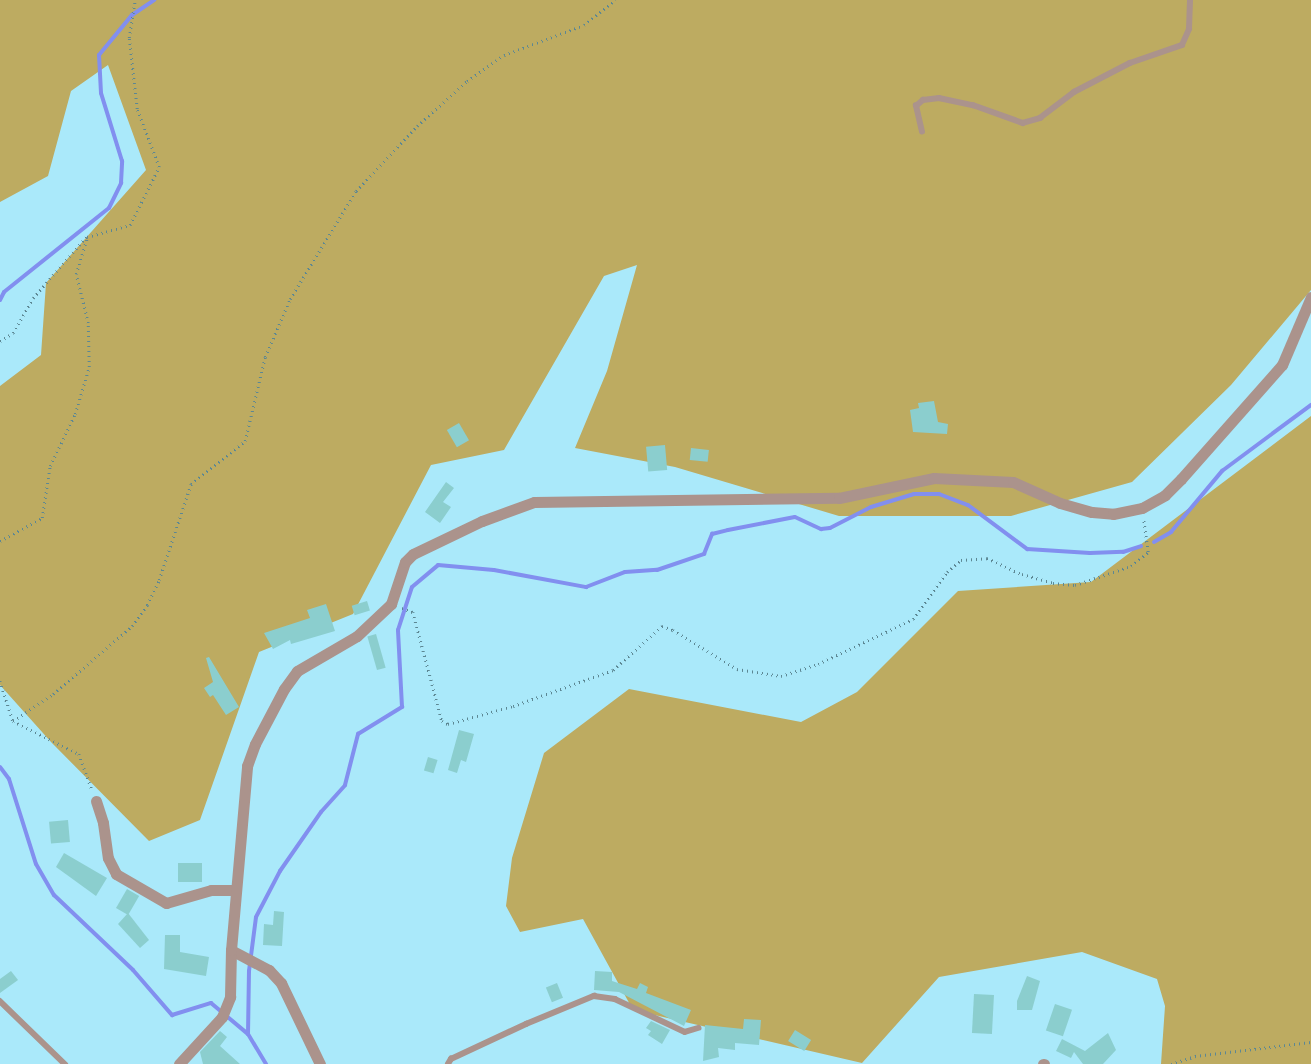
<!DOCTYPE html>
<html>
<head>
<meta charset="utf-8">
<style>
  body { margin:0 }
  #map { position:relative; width:1311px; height:1064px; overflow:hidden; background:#aae9fa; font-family:"Nunito Sans",sans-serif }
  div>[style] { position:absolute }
  .green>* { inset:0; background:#bdab61 }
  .stream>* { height:4px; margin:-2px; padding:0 2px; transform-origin:2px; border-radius:2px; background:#828fef }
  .building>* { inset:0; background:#8bcece; transform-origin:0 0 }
  .path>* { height:2.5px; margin-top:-1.25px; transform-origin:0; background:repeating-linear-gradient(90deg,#5c8793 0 1px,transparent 0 5px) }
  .lane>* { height:5.5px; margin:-2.75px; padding:0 2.75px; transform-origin:2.75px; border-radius:2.75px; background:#ab938c }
  .street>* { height:11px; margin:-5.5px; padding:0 5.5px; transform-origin:5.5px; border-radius:5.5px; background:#ab938c }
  span { translate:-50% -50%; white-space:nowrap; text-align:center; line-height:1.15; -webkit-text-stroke:4.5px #fefefe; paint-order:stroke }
</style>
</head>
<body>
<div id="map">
  <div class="green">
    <i style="clip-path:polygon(0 0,1311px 0,1311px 290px,1231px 385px,1132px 482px,1011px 516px,839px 516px,675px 467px,575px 448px,607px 371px,637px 265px,604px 276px,504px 450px,431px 465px,353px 614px,259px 652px,200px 820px,149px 841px,51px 742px,0 685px,0 386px,41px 355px,46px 283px,146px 170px,108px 65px,71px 91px,48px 176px,0 202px)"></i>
    <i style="clip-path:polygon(1311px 416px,1311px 1064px,1161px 1064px,1165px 1006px,1157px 979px,1082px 952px,939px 977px,862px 1063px,633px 1010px,583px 919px,520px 932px,506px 906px,512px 858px,544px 753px,629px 689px,801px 722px,857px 692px,958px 591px,1091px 582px)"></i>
  </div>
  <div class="stream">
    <i style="left:0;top:300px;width:9px;rotate:-63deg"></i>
    <i style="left:4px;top:292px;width:134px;rotate:-38.7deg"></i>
    <i style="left:109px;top:208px;width:28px;rotate:-64deg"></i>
    <i style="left:121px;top:183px;width:22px;rotate:-87deg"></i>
    <i style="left:122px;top:161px;width:71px;rotate:-107.2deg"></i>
    <i style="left:101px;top:93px;width:38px;rotate:-93deg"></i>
    <i style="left:99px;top:55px;width:52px;rotate:-50.5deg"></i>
    <i style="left:132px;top:15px;width:27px;rotate:-34deg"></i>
    <i style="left:1154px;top:542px;width:20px;rotate:-30deg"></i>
    <i style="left:1171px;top:532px;width:80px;rotate:-50.1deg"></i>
    <i style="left:1222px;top:471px;width:111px;rotate:-36.6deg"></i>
    <i style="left:0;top:767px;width:15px;rotate:53deg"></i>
    <i style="left:9px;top:779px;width:89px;rotate:72.4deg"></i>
    <i style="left:36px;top:864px;width:36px;rotate:60deg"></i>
    <i style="left:54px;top:895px;width:109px;rotate:43.5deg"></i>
    <i style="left:133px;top:970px;width:60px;rotate:49.1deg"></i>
    <i style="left:172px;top:1015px;width:41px;rotate:-17.1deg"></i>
    <i style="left:211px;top:1003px;width:48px;rotate:40deg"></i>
    <i style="left:248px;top:1034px;width:35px;rotate:59deg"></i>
    <i style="left:248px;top:1034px;width:63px;rotate:-89.1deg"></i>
    <i style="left:249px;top:971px;width:54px;rotate:-82.6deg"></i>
    <i style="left:256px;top:917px;width:52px;rotate:-62.4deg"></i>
    <i style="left:280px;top:871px;width:72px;rotate:-55.2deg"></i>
    <i style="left:321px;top:812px;width:36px;rotate:-48deg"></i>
    <i style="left:345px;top:785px;width:53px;rotate:-75.7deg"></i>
    <i style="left:358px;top:734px;width:52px;rotate:-31.5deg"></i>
    <i style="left:402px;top:707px;width:77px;rotate:-93deg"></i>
    <i style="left:398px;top:630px;width:45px;rotate:-72deg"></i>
    <i style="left:412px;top:587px;width:34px;rotate:-40deg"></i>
    <i style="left:438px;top:565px;width:56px;rotate:5.1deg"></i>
    <i style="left:494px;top:570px;width:94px;rotate:10.5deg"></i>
    <i style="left:586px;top:587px;width:42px;rotate:-21deg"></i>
    <i style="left:625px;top:572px;width:32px;rotate:-4deg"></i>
    <i style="left:657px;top:570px;width:50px;rotate:-18.8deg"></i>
    <i style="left:704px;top:554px;width:22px;rotate:-68deg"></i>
    <i style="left:712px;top:534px;width:16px;rotate:-14deg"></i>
    <i style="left:728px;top:530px;width:68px;rotate:-11deg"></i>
    <i style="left:795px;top:517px;width:29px;rotate:25deg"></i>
    <i style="left:821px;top:529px;width:9px;rotate:-6deg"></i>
    <i style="left:830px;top:528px;width:46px;rotate:-27.1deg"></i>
    <i style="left:871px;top:507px;width:45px;rotate:-16.8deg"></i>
    <i style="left:914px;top:494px;width:25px"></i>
    <i style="left:939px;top:494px;width:31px;rotate:21deg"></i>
    <i style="left:968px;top:505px;width:74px;rotate:36.7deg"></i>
    <i style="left:1027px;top:549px;width:63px;rotate:3.6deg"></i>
    <i style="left:1090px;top:553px;width:33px;rotate:-2deg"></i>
    <i style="left:1123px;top:552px;width:19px;rotate:-18deg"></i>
  </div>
  <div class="building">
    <i style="clip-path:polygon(934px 401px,938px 422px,948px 424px,947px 434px,913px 432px,910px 410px,919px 408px,918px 403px)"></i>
    <i style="left:459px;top:423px;width:20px;height:14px;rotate:60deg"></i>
    <i style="left:665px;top:445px;width:25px;height:19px;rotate:85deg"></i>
    <i style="left:691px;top:448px;width:18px;height:12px;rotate:6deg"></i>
    <i style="clip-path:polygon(446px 482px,454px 488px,443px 502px,451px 507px,440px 523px,425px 512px)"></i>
    <i style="left:367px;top:601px;width:10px;height:16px;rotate:73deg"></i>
    <i style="clip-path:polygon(326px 604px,335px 631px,291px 644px,290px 640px,273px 649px,264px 633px,310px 618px,307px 610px)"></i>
    <i style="left:376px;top:634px;width:35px;height:9px;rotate:74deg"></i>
    <i style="clip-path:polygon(209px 657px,239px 707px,226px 715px,213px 695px,210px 697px,204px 688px,213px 682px,206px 658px)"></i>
    <i style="clip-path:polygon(459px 730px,474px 734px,466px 762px,461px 760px,457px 773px,448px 770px)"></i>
    <i style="left:428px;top:757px;width:10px;height:14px;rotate:17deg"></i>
    <i style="left:68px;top:820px;width:22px;height:19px;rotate:85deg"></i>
    <i style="clip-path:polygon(64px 853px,107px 878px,96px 896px,56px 867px)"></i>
    <i style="left:178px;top:863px;width:24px;height:19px"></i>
    <i style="left:127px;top:889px;width:14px;height:22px;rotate:30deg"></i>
    <i style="clip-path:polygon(274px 911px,284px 912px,282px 946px,263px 945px,264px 924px,273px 925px)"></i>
    <i style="clip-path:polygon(128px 913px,149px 940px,140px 948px,118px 924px)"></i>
    <i style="clip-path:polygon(165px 935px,180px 935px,180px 952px,209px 957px,206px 976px,164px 969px)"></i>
    <i style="clip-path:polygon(11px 971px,18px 980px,0 993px,0 979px)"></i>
    <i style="clip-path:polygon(595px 971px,612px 972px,612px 981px,637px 989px,640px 983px,648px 987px,646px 993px,691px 1010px,684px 1026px,619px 992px,594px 990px)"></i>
    <i style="clip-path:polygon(1027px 976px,1040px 981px,1032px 1010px,1017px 1010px,1017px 1001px)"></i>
    <i style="left:557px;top:983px;width:16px;height:12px;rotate:68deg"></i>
    <i style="left:974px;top:994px;width:20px;height:39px;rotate:3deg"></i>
    <i style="left:1055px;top:1004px;width:18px;height:28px;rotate:19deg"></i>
    <i style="clip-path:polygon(744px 1019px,761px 1020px,759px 1045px,735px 1043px,735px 1050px,718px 1048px,719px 1057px,703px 1061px,705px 1025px,743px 1029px)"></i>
    <i style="clip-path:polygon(651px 1021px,670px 1030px,662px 1044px,648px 1035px,651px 1031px,646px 1028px)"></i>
    <i style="left:795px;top:1030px;width:19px;height:13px;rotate:32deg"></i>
    <i style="clip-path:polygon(220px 1031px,227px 1037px,220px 1046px,240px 1064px,203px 1064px,200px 1052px)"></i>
    <i style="clip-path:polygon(1108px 1033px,1116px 1050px,1103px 1064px,1083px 1064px,1074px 1052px,1071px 1058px,1056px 1051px,1062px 1039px,1085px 1051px)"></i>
  </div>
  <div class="path">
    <i style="left:0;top:341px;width:15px;rotate:-32deg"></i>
    <i style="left:13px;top:333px;width:40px;rotate:-60.3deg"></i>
    <i style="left:33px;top:298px;width:81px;rotate:-49deg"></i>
    <i style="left:0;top:541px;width:48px;rotate:-28.7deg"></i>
    <i style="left:42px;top:518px;width:53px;rotate:-81.3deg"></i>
    <i style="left:50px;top:466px;width:58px;rotate:-64.3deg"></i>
    <i style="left:75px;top:414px;width:49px;rotate:-73.4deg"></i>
    <i style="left:89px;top:367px;width:44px;rotate:-91.3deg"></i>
    <i style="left:88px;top:323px;width:50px;rotate:-103.8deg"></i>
    <i style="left:76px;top:274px;width:39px;rotate:-73deg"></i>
    <i style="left:87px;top:237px;width:45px;rotate:-15.6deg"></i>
    <i style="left:130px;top:225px;width:65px;rotate:-63.4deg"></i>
    <i style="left:159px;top:167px;width:62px;rotate:-110.8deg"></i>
    <i style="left:137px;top:109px;width:71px;rotate:-96.4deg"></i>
    <i style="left:129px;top:38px;width:38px;rotate:-81deg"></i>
    <i style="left:402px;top:608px;width:12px;rotate:20deg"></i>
    <i style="left:413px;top:612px;width:113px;rotate:75.1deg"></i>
    <i style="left:442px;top:721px;width:7px;rotate:27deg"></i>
    <i style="left:448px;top:724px;width:67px;rotate:-15.5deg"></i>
    <i style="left:513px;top:706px;width:106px;rotate:-19.8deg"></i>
    <i style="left:613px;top:670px;width:66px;rotate:-41.9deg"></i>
    <i style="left:662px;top:626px;width:12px;rotate:20deg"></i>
    <i style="left:673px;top:630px;width:75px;rotate:31.4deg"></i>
    <i style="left:737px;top:669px;width:45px;rotate:9deg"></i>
    <i style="left:781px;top:676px;width:39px;rotate:-18deg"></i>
    <i style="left:818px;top:664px;width:105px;rotate:-25.3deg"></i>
    <i style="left:913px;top:619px;width:58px;rotate:-54.1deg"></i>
    <i style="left:947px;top:572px;width:18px;rotate:-41deg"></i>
    <i style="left:961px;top:560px;width:26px;rotate:-4deg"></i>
    <i style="left:987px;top:558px;width:38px;rotate:25deg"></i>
    <i style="left:1022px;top:574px;width:32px;rotate:16deg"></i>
    <i style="left:1053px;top:583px;width:22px;rotate:5deg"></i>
    <i style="left:1075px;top:585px;width:59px;rotate:-18.7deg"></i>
    <i style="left:1131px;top:566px;width:22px;rotate:-39deg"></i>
    <i style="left:1148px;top:552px;width:34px;rotate:-98deg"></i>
    <i style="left:0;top:681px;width:42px;rotate:72deg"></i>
    <i style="left:13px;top:721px;width:74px;rotate:26.6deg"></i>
    <i style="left:79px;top:754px;width:38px;rotate:70deg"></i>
    <i style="left:13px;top:721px;width:48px;rotate:-34deg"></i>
    <i style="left:53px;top:694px;width:104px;rotate:-40.7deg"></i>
    <i style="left:132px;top:626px;width:26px;rotate:-54deg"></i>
    <i style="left:147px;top:605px;width:28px;rotate:-64deg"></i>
    <i style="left:159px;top:580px;width:101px;rotate:-71.6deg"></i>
    <i style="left:191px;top:484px;width:69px;rotate:-38.5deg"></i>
    <i style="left:245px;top:441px;width:86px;rotate:-76.6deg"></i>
    <i style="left:265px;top:357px;width:63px;rotate:-66.7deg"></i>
    <i style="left:290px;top:299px;width:127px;rotate:-58.6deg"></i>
    <i style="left:356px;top:191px;width:89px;rotate:-46.8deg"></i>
    <i style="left:417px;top:126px;width:67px;rotate:-42deg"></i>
    <i style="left:467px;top:81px;width:45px;rotate:-35.1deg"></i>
    <i style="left:504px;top:55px;width:85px;rotate:-20.6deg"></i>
    <i style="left:584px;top:25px;width:40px;rotate:-39deg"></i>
    <i style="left:1171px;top:1064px;width:25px;rotate:-18deg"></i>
    <i style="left:1195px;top:1056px;width:117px;rotate:-6.9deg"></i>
  </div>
  <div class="lane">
    <i style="left:922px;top:132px;width:27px;rotate:-103deg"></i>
    <i style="left:916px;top:106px;width:9px;rotate:-41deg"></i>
    <i style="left:923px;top:100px;width:16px;rotate:-7deg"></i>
    <i style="left:939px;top:98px;width:35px;rotate:12deg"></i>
    <i style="left:973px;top:105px;width:53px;rotate:19.8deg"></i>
    <i style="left:1023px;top:123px;width:18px;rotate:-16deg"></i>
    <i style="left:1040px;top:118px;width:43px;rotate:-37.4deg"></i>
    <i style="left:1074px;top:92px;width:63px;rotate:-27.4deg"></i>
    <i style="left:1130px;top:63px;width:55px;rotate:-19.1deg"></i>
    <i style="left:1182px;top:45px;width:17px;rotate:-66deg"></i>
    <i style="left:1189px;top:29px;width:29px;rotate:-88deg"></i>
    <i style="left:0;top:1001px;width:91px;rotate:44.1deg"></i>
    <i style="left:448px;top:1064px;width:6px;rotate:-59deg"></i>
    <i style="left:451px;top:1059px;width:83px;rotate:-25deg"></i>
    <i style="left:526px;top:1024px;width:74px;rotate:-22.4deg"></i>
    <i style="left:594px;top:996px;width:21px;rotate:8deg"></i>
    <i style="left:615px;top:999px;width:77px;rotate:25.2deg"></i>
    <i style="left:685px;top:1032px;width:14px;rotate:-17deg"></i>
  </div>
  <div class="street">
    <i style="left:96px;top:801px;width:23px;rotate:72deg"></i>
    <i style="left:103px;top:823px;width:35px;rotate:82deg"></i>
    <i style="left:108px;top:858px;width:18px;rotate:63deg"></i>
    <i style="left:116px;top:874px;width:58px;rotate:30.1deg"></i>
    <i style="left:166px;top:903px;width:47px;rotate:-16.1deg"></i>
    <i style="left:211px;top:890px;width:25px"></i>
    <i style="left:231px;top:950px;width:43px;rotate:27.8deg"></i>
    <i style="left:269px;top:970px;width:18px;rotate:47deg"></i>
    <i style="left:281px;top:983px;width:90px;rotate:64.3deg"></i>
    <i style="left:179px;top:1064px;width:64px;rotate:-47.5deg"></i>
    <i style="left:222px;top:1017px;width:22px;rotate:-68deg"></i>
    <i style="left:230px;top:997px;width:47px;rotate:-88.8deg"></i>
    <i style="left:231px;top:950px;width:185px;rotate:-85deg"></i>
    <i style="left:247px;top:766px;width:23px;rotate:-70deg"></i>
    <i style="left:255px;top:744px;width:62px;rotate:-62.2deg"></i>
    <i style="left:284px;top:689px;width:22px;rotate:-54deg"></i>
    <i style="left:297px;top:671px;width:69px;rotate:-30.3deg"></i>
    <i style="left:357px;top:636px;width:47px;rotate:-43.3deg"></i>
    <i style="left:391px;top:604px;width:44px;rotate:-71.6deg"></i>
    <i style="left:405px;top:562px;width:11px;rotate:-45deg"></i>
    <i style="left:413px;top:554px;width:76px;rotate:-25.6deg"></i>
    <i style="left:482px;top:521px;width:55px;rotate:-20.1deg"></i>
    <i style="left:534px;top:502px;width:305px;rotate:-0.8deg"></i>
    <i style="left:839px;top:498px;width:97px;rotate:-11.9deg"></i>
    <i style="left:934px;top:478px;width:79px;rotate:2.9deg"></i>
    <i style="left:1013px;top:482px;width:51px;rotate:24.1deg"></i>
    <i style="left:1060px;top:503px;width:33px;rotate:16deg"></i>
    <i style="left:1092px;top:512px;width:21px;rotate:5deg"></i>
    <i style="left:1113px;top:514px;width:30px;rotate:-12deg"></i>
    <i style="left:1142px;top:508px;width:26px;rotate:-29deg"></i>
    <i style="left:1165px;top:495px;width:23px;rotate:-45deg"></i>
    <i style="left:1181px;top:479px;width:152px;rotate:-48.5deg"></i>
    <i style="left:1282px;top:365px;width:74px;rotate:-66.9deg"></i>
    <i style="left:1043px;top:1064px;width:1px"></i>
  </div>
</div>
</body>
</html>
